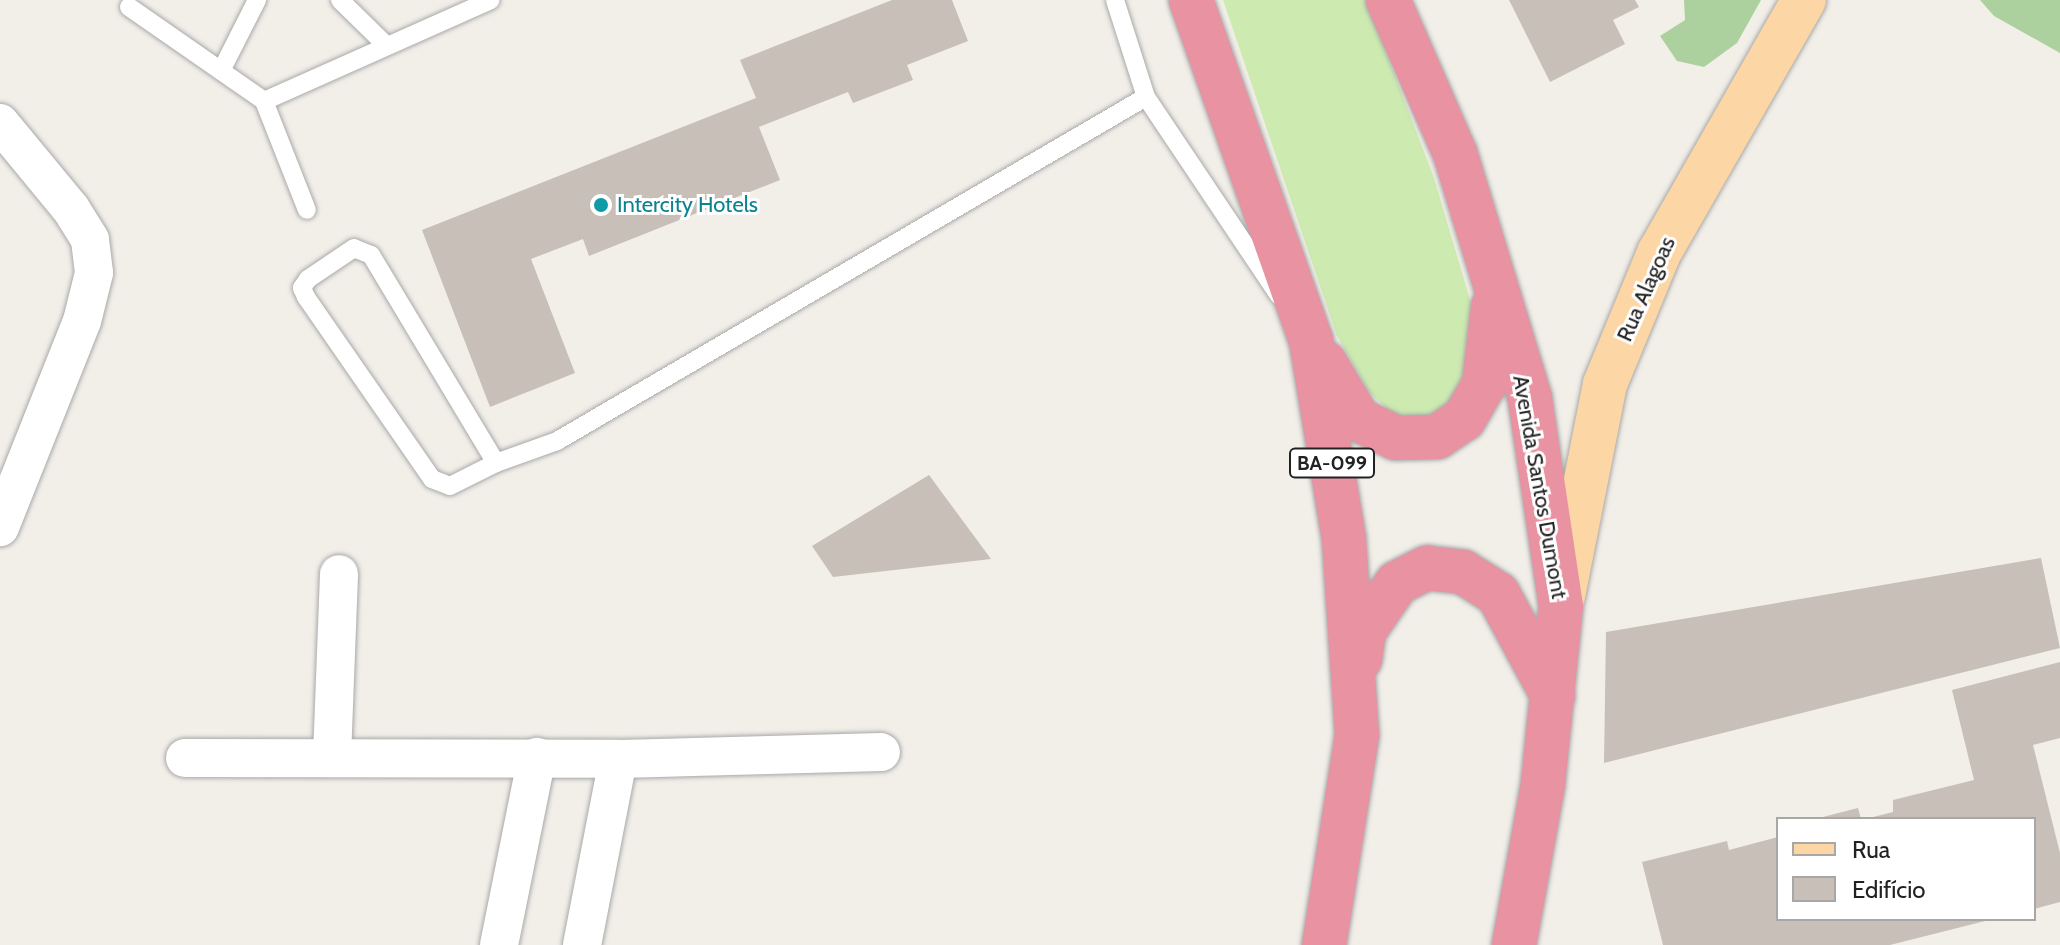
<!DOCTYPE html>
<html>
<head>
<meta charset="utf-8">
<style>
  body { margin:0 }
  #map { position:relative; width:2060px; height:945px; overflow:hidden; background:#f2efe9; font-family:Cabin,sans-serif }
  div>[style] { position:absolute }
  .grass>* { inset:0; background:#cdebb0 }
  .forest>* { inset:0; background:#add19e }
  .building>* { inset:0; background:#c7bfb8 }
  .roads { filter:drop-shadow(0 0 2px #a9a9a9) drop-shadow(0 0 2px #a9a9a9) }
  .lane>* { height:18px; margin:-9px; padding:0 9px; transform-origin:9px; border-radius:9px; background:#fff }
  .street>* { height:38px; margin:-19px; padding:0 19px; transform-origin:19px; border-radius:19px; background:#fff }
  .primary>* { height:44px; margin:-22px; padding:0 22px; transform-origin:22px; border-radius:22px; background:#fcd6a4 }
  .highway>* { height:44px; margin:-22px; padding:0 22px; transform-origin:22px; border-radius:22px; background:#e892a2 }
  .dots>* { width:22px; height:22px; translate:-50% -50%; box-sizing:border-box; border:4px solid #fff; border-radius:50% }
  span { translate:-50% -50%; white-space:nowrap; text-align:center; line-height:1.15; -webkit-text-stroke:6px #fff; paint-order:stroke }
  .shield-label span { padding:2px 6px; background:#fff; border:2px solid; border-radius:6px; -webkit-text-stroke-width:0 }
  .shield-label { font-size:20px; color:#222; font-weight:700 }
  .culture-label { font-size:22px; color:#0d838f }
  .left { translate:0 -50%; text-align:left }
  .street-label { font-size:22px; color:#222 }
  .legend { position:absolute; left:1776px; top:817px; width:260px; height:104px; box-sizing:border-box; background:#fff; border:2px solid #a7a7a7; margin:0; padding:10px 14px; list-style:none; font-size:24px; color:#222 }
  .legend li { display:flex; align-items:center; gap:16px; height:40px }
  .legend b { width:40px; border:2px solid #a7a7a7 }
</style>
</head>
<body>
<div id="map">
  <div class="grass">
    <i style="clip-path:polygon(1223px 0,1366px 0,1434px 178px,1474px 313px,1476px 369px,1437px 419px,1396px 417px,1369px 392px,1337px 336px)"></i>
  </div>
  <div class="forest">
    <i style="clip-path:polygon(1684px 0,1761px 0,1737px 43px,1704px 67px,1677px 61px,1660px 36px,1685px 20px)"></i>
    <i style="clip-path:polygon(1980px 0,2060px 0,2060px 53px,1994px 16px)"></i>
  </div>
  <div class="building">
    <i style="clip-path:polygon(892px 0,952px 0,968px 41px,907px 65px,913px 80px,853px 103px,848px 92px,759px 127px,780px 180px,589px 256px,583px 239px,531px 259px,575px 373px,490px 407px,422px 230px,756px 98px,740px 60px)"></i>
    <i style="clip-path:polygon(1509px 0,1635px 0,1639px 7px,1613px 20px,1625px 44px,1550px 82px)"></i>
    <i style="clip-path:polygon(929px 475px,991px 559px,833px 577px,812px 546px)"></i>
    <i style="clip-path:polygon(2041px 558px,2060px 648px,1604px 763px,1606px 632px)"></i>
    <i style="clip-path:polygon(2060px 662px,2060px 738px,2033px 745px,2060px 853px,2060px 902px,2034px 909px,2034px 819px,1869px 818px,1893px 812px,1893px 800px,1974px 780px,1952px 690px)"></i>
    <i style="clip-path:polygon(1858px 808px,1861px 819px,1819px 819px,1819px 818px)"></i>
    <i style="clip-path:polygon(1778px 837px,1778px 919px,1989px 920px,1890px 945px,1663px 945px,1642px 862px,1727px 841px,1729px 850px)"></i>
  </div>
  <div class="roads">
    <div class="lane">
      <i style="left:340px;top:0;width:64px;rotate:44.4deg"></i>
      <i style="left:1115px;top:0;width:102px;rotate:72.3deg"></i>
      <i style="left:1146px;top:97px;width:239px;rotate:56.2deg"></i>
      <i style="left:129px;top:7px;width:165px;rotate:34.8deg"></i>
      <i style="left:264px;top:101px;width:117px;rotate:68.5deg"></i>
      <i style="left:221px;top:71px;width:80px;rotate:-63.1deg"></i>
      <i style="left:264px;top:101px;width:248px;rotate:-24deg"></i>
      <i style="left:496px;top:463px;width:243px;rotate:-121deg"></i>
      <i style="left:371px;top:255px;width:18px;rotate:-158deg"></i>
      <i style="left:354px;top:248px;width:55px;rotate:146deg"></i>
      <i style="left:308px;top:279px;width:11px;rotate:124deg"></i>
      <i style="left:302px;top:288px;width:10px;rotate:66deg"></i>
      <i style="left:306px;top:297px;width:221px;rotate:55.3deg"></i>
      <i style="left:432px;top:479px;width:19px;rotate:21deg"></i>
      <i style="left:450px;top:486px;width:51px;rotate:-26.6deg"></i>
      <i style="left:496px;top:463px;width:65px;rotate:-19.8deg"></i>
      <i style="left:557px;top:441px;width:682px;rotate:-30.29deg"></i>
    </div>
    <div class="street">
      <i style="left:0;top:123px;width:112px;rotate:50.5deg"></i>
      <i style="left:71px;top:209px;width:36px;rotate:58deg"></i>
      <i style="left:90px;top:240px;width:33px;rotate:83deg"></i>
      <i style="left:94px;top:273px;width:49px;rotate:104deg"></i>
      <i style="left:82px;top:321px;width:222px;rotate:111.7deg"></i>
      <i style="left:332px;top:757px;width:183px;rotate:-87.8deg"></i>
      <i style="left:185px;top:758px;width:433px;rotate:0.1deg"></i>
      <i style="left:618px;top:759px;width:263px;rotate:-1.5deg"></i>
      <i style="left:499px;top:945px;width:192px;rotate:-78.6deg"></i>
      <i style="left:582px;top:945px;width:189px;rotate:-79deg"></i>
    </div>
    <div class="primary">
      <i style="left:1563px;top:596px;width:216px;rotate:-78.8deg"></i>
      <i style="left:1605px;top:384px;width:142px;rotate:-67.6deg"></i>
      <i style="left:1659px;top:253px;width:292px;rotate:-60.2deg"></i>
    </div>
    <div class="highway">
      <i style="left:1191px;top:0;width:361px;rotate:70.6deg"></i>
      <i style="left:1311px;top:340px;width:203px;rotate:80.6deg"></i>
      <i style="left:1344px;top:540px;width:195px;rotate:86.2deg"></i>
      <i style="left:1357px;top:735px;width:213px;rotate:98.9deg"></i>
      <i style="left:1388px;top:0;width:167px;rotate:66.4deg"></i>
      <i style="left:1455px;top:153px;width:257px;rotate:73deg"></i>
      <i style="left:1530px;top:399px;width:209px;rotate:81.5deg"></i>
      <i style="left:1561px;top:606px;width:179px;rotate:95.8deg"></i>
      <i style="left:1543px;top:784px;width:164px;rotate:100.2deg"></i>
      <i style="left:1325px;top:363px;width:66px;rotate:59.2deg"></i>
      <i style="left:1359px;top:420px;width:41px;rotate:25.9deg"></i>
      <i style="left:1396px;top:438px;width:41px;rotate:-1.4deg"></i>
      <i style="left:1437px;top:437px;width:32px;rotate:-34deg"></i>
      <i style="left:1464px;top:419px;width:39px;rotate:-60deg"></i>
      <i style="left:1484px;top:385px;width:79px;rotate:-83.4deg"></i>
      <i style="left:1360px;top:659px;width:28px;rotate:-82deg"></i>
      <i style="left:1364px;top:631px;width:58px;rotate:-55.5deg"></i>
      <i style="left:1397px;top:583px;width:34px;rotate:-27deg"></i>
      <i style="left:1427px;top:568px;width:36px;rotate:6deg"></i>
      <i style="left:1463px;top:572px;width:41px;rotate:32.2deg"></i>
      <i style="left:1498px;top:594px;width:116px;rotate:61.7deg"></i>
    </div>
  </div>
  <div class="dots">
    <i style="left:601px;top:205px;background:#0f9aa8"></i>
  </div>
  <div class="shield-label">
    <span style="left:1332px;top:463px">BA-099</span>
  </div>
  <div class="culture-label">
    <span class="left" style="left:617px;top:205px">Intercity Hotels</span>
  </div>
  <div class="street-label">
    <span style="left:1646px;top:289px;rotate:-66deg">Rua Alagoas</span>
    <span style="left:1540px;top:487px;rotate:80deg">Avenida Santos Dumont</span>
  </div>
  <ul class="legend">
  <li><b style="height:10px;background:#fcd6a4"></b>Rua</li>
  <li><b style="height:22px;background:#c7bfb8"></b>Edifício</li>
  </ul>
</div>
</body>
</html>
